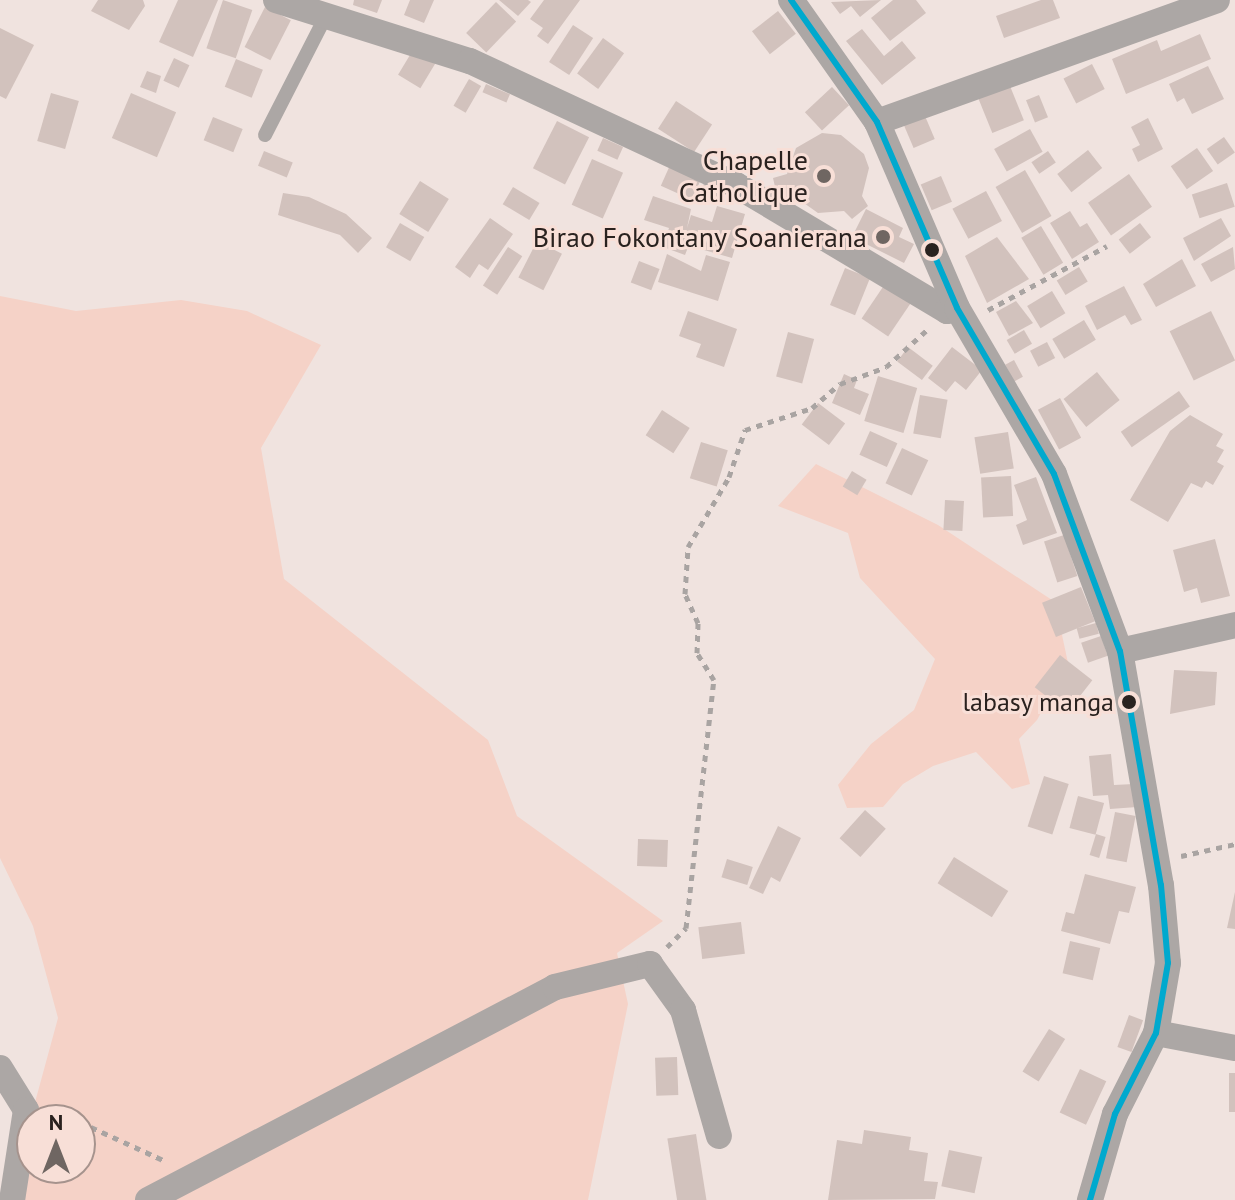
<!DOCTYPE html>
<html>
<head>
<meta charset="utf-8">
<style>
  body { margin:0 }
  #map { position:relative; width:1235px; height:1200px; overflow:hidden; background:#f0e3df; font-family:"PT Sans",sans-serif }
  div>[style] { position:absolute }
  .green>* { inset:0; background:#f5d2c7 }
  .building>* { inset:0; background:#d2c2bd; transform-origin:0 0 }
  .path>* { height:5px; margin-top:-2.5px; transform-origin:0; background:repeating-linear-gradient(90deg,#a9a4a2 0 6px,transparent 0 12px) }
  .lane>* { height:14px; margin:-7px; padding:0 7px; transform-origin:7px; border-radius:7px; background:#aca7a5 }
  .street>* { height:26px; margin:-13px; padding:0 13px; transform-origin:13px; border-radius:13px; background:#aca7a5 }
  .bus-1>* { height:6px; margin:-3px; padding:0 3px; transform-origin:3px; border-radius:3px; background:#00a9ce }
  .dots>* { width:22px; height:22px; translate:-50% -50%; box-sizing:border-box; border:4px solid #f8dfd7; border-radius:50% }
  span { translate:-50% -50%; white-space:nowrap; text-align:center; line-height:1.15; -webkit-text-stroke:6px #f8dfd7; paint-order:stroke }
  .bus-label { font-size:26px; color:#2a221f }
  .right { translate:-100% -50%; text-align:right }
  .poi-label { font-size:28px; color:#2a221f }
  .north { position:absolute; left:16px; top:1104px; width:80px; height:80px; box-sizing:border-box; background:#f8dfd7; border:2px solid #a6938d; border-radius:50%; rotate:0deg; font-size:22px; font-weight:700; line-height:32px; text-align:center; color:#2a221f }
  .north::after { content:''; display:block; margin:auto; width:28px; height:36px; background:#6f6662; clip-path:polygon(50% 0,100% 100%,50% 72%,0 100%) }
</style>
</head>
<body>
<div id="map">
  <div class="green">
    <i style="clip-path:polygon(evenodd,0 296px,76px 311px,181px 300px,247px 311px,321px 345px,261px 448px,284px 579px,488px 740px,517px 816px,663px 921px,617px 953px,628px 1004px,588px 1200px,18px 1200px,25px 1139px,58px 1018px,33px 926px,0 858px,0 296px,32px 1120px,80px 1120px,80px 1168px,32px 1168px,32px 1120px)"></i>
    <i style="clip-path:polygon(816px 464px,938px 525px,1055px 602px,1068px 663px,1037px 720px,1019px 739px,1030px 784px,1012px 789px,976px 752px,933px 766px,903px 784px,883px 807px,847px 808px,838px 785px,871px 744px,914px 710px,935px 659px,860px 578px,848px 533px,778px 506px)"></i>
  </div>
  <div class="building">
    <i style="clip-path:polygon(98px 0,143px 0,145px 6px,129px 30px,91px 11px)"></i>
    <i style="clip-path:polygon(178px 0,218px 0,193px 57px,159px 42px)"></i>
    <i style="left:223px;top:0;width:31px;height:51px;rotate:19deg"></i>
    <i style="clip-path:polygon(354px 0,382px 0,377px 13px,353px 5px)"></i>
    <i style="clip-path:polygon(410px 0,434px 0,424px 23px,404px 15px)"></i>
    <i style="clip-path:polygon(499px 0,528px 0,531px 2px,518px 16px)"></i>
    <i style="clip-path:polygon(544px 0,580px 0,548px 44px,537px 36px,543px 28px,530px 19px)"></i>
    <i style="clip-path:polygon(881px 0,860px 17px,851px 6px,840px 14px,831px 2px)"></i>
    <i style="clip-path:polygon(893px 0,916px 0,926px 13px,890px 41px,871px 18px)"></i>
    <i style="clip-path:polygon(1041px 0,1053px 0,1060px 18px,1004px 38px,996px 16px)"></i>
    <i style="left:496px;top:2px;width:28px;height:43px;rotate:44deg"></i>
    <i style="left:265px;top:7px;width:29px;height:45px;rotate:27deg"></i>
    <i style="left:778px;top:11px;width:29px;height:33px;rotate:52deg"></i>
    <i style="left:573px;top:25px;width:24px;height:44px;rotate:33deg"></i>
    <i style="clip-path:polygon(0 28px,34px 45px,6px 99px,0 96px)"></i>
    <i style="clip-path:polygon(862px 29px,884px 56px,902px 41px,916px 58px,882px 85px,846px 41px)"></i>
    <i style="clip-path:polygon(1200px 34px,1211px 59px,1126px 94px,1112px 59px,1157px 40px,1161px 51px)"></i>
    <i style="left:603px;top:38px;width:26px;height:44px;rotate:36deg"></i>
    <i style="left:413px;top:50px;width:26px;height:29px;rotate:31deg"></i>
    <i style="left:174px;top:58px;width:17px;height:25px;rotate:25deg"></i>
    <i style="left:236px;top:59px;width:29px;height:30px;rotate:22deg"></i>
    <i style="left:1092px;top:64px;width:28px;height:32px;rotate:63deg"></i>
    <i style="clip-path:polygon(1208px 66px,1224px 99px,1192px 114px,1184px 98px,1177px 102px,1169px 84px)"></i>
    <i style="clip-path:polygon(147px 71px,161px 76px,156px 93px,140px 87px)"></i>
    <i style="left:469px;top:79px;width:14px;height:31px;rotate:30deg"></i>
    <i style="left:486px;top:84px;width:26px;height:9px;rotate:23deg"></i>
    <i style="left:1010px;top:86px;width:37px;height:34px;rotate:68deg"></i>
    <i style="left:832px;top:87px;width:25px;height:37px;rotate:47deg"></i>
    <i style="left:51px;top:93px;width:29px;height:50px;rotate:16deg"></i>
    <i style="left:131px;top:93px;width:49px;height:49px;rotate:23deg"></i>
    <i style="left:1039px;top:95px;width:24px;height:14px;rotate:68deg"></i>
    <i style="left:676px;top:101px;width:43px;height:33px;rotate:33deg"></i>
    <i style="left:925px;top:116px;width:25px;height:23px;rotate:67deg"></i>
    <i style="left:213px;top:117px;width:32px;height:25px;rotate:22deg"></i>
    <i style="clip-path:polygon(1148px 118px,1163px 149px,1138px 162px,1132px 149px,1140px 145px,1131px 127px)"></i>
    <i style="left:557px;top:121px;width:36px;height:53px;rotate:27deg"></i>
    <i style="left:1030px;top:129px;width:26px;height:41px;rotate:61deg"></i>
    <i style="clip-path:polygon(822px 133px,841px 135px,864px 154px,869px 168px,862px 196px,868px 206px,852px 219px,844px 211px,818px 213px,794px 196px,778px 200px,773px 178px,787px 174px,796px 148px)"></i>
    <i style="left:1224px;top:137px;width:19px;height:21px;rotate:55deg"></i>
    <i style="left:603px;top:138px;width:22px;height:14px;rotate:24deg"></i>
    <i style="left:1197px;top:148px;width:28px;height:32px;rotate:55deg"></i>
    <i style="left:1088px;top:150px;width:23px;height:39px;rotate:52deg"></i>
    <i style="left:264px;top:151px;width:31px;height:16px;rotate:22deg"></i>
    <i style="left:1048px;top:151px;width:14px;height:20px;rotate:56deg"></i>
    <i style="left:592px;top:159px;width:34px;height:50px;rotate:24deg"></i>
    <i style="left:671px;top:163px;width:34px;height:25px;rotate:24deg"></i>
    <i style="left:1025px;top:170px;width:53px;height:34px;rotate:60deg"></i>
    <i style="left:1129px;top:174px;width:40px;height:50px;rotate:55deg"></i>
    <i style="left:941px;top:176px;width:28px;height:22px;rotate:67deg"></i>
    <i style="left:706px;top:179px;width:17px;height:16px;rotate:24deg"></i>
    <i style="left:420px;top:181px;width:34px;height:39px;rotate:32deg"></i>
    <i style="left:1227px;top:183px;width:25px;height:37px;rotate:72deg"></i>
    <i style="left:513px;top:187px;width:31px;height:20px;rotate:31deg"></i>
    <i style="left:986px;top:191px;width:34px;height:38px;rotate:62deg"></i>
    <i style="clip-path:polygon(283px 193px,309px 197px,346px 214px,372px 238px,358px 253px,340px 235px,278px 215px)"></i>
    <i style="clip-path:polygon(653px 196px,691px 209px,687px 228px,691px 215px,712px 222px,717px 206px,745px 214px,732px 258px,704px 250px,708px 237px,694px 232px,685px 255px,663px 247px,669px 228px,644px 220px)"></i>
    <i style="clip-path:polygon(866px 209px,903px 228px,899px 237px,914px 244px,904px 263px,852px 237px)"></i>
    <i style="clip-path:polygon(1070px 211px,1080px 227px,1087px 223px,1099px 242px,1072px 259px,1050px 223px)"></i>
    <i style="clip-path:polygon(490px 218px,513px 234px,488px 270px,479px 264px,470px 278px,455px 267px)"></i>
    <i style="clip-path:polygon(1221px 218px,1231px 236px,1194px 261px,1183px 238px)"></i>
    <i style="left:400px;top:223px;width:28px;height:28px;rotate:30deg"></i>
    <i style="left:1140px;top:223px;width:18px;height:27px;rotate:52deg"></i>
    <i style="left:1041px;top:226px;width:43px;height:23px;rotate:59deg"></i>
    <i style="clip-path:polygon(997px 237px,1029px 279px,987px 303px,965px 256px)"></i>
    <i style="left:537px;top:241px;width:28px;height:41px;rotate:27deg"></i>
    <i style="left:508px;top:247px;width:17px;height:46px;rotate:33deg"></i>
    <i style="clip-path:polygon(1233px 247px,1235px 269px,1211px 282px,1201px 264px)"></i>
    <i style="clip-path:polygon(667px 254px,701px 271px,706px 255px,730px 262px,718px 301px,658px 282px)"></i>
    <i style="clip-path:polygon(1182px 259px,1196px 286px,1156px 307px,1143px 284px)"></i>
    <i style="left:639px;top:261px;width:22px;height:23px;rotate:21deg"></i>
    <i style="left:1079px;top:267px;width:17px;height:26px;rotate:59deg"></i>
    <i style="left:845px;top:268px;width:27px;height:40px;rotate:22deg"></i>
    <i style="left:889px;top:278px;width:32px;height:49px;rotate:34deg"></i>
    <i style="clip-path:polygon(1124px 286px,1142px 320px,1131px 325px,1125px 315px,1097px 330px,1085px 306px)"></i>
    <i style="left:1052px;top:291px;width:26px;height:29px;rotate:59deg"></i>
    <i style="clip-path:polygon(1016px 301px,1033px 323px,1009px 336px,996px 312px)"></i>
    <i style="clip-path:polygon(688px 311px,737px 329px,724px 367px,696px 357px,701px 344px,679px 336px)"></i>
    <i style="left:1211px;top:311px;width:55px;height:46px;rotate:64deg"></i>
    <i style="left:1084px;top:320px;width:23px;height:37px;rotate:59deg"></i>
    <i style="left:1024px;top:330px;width:16px;height:20px;rotate:60deg"></i>
    <i style="left:788px;top:332px;width:27px;height:46px;rotate:15deg"></i>
    <i style="left:1047px;top:342px;width:18px;height:19px;rotate:63deg"></i>
    <i style="left:908px;top:347px;width:31px;height:18px;rotate:37deg"></i>
    <i style="clip-path:polygon(952px 347px,982px 370px,966px 390px,955px 381px,946px 392px,928px 378px)"></i>
    <i style="left:1014px;top:360px;width:19px;height:10px;rotate:62deg"></i>
    <i style="left:1097px;top:372px;width:36px;height:43px;rotate:51deg"></i>
    <i style="clip-path:polygon(844px 374px,857px 380px,854px 388px,869px 394px,860px 415px,832px 403px)"></i>
    <i style="left:878px;top:376px;width:41px;height:47px;rotate:17deg"></i>
    <i style="left:1179px;top:391px;width:19px;height:71px;rotate:55deg"></i>
    <i style="left:920px;top:395px;width:28px;height:39px;rotate:10deg"></i>
    <i style="left:1060px;top:398px;width:45px;height:25px;rotate:62deg"></i>
    <i style="left:818px;top:403px;width:34px;height:27px;rotate:37deg"></i>
    <i style="left:662px;top:410px;width:33px;height:30px;rotate:33deg"></i>
    <i style="clip-path:polygon(1190px 415px,1223px 434px,1216px 446px,1224px 450px,1217px 462px,1224px 466px,1213px 485px,1206px 481px,1202px 488px,1191px 483px,1168px 522px,1130px 500px,1170px 431px)"></i>
    <i style="left:870px;top:431px;width:30px;height:26px;rotate:24deg"></i>
    <i style="left:1008px;top:432px;width:37px;height:34px;rotate:81deg"></i>
    <i style="left:701px;top:442px;width:28px;height:38px;rotate:17deg"></i>
    <i style="left:902px;top:448px;width:29px;height:39px;rotate:25deg"></i>
    <i style="left:852px;top:471px;width:17px;height:18px;rotate:31deg"></i>
    <i style="left:1011px;top:476px;width:40px;height:30px;rotate:87deg"></i>
    <i style="clip-path:polygon(1036px 477px,1057px 533px,1023px 545px,1016px 525px,1027px 520px,1014px 485px)"></i>
    <i style="left:945px;top:500px;width:19px;height:30px;rotate:3deg"></i>
    <i style="left:1064px;top:535px;width:43px;height:21px;rotate:72deg"></i>
    <i style="clip-path:polygon(1215px 539px,1230px 596px,1201px 603px,1197px 588px,1184px 592px,1173px 550px)"></i>
    <i style="left:1081px;top:587px;width:37px;height:42px;rotate:68deg"></i>
    <i style="left:1096px;top:623px;width:11px;height:20px;rotate:75deg"></i>
    <i style="left:1101px;top:636px;width:21px;height:21px;rotate:71deg"></i>
    <i style="left:1060px;top:655px;width:41px;height:41px;rotate:38deg"></i>
    <i style="clip-path:polygon(1174px 670px,1217px 672px,1215px 705px,1170px 714px)"></i>
    <i style="clip-path:polygon(1111px 754px,1114px 785px,1134px 784px,1137px 807px,1110px 809px,1108px 795px,1093px 796px,1089px 756px)"></i>
    <i style="left:1044px;top:776px;width:26px;height:53px;rotate:18deg"></i>
    <i style="left:1078px;top:796px;width:27px;height:33px;rotate:15deg"></i>
    <i style="left:865px;top:810px;width:28px;height:38px;rotate:42deg"></i>
    <i style="left:1115px;top:812px;width:21px;height:47px;rotate:11deg"></i>
    <i style="clip-path:polygon(778px 826px,801px 838px,780px 882px,771px 877px,763px 894px,749px 888px)"></i>
    <i style="left:1096px;top:834px;width:10px;height:22px;rotate:17deg"></i>
    <i style="left:638px;top:839px;width:30px;height:27px;rotate:2deg"></i>
    <i style="left:954px;top:857px;width:64px;height:31px;rotate:32deg"></i>
    <i style="left:727px;top:859px;width:27px;height:19px;rotate:17deg"></i>
    <i style="clip-path:polygon(1085px 874px,1136px 887px,1129px 913px,1119px 911px,1110px 944px,1061px 931px,1066px 912px,1074px 914px)"></i>
    <i style="clip-path:polygon(1235px 892px,1235px 929px,1227px 928px)"></i>
    <i style="left:741px;top:922px;width:32px;height:43px;rotate:83deg"></i>
    <i style="left:1070px;top:941px;width:31px;height:33px;rotate:13deg"></i>
    <i style="left:1129px;top:1015px;width:15px;height:34px;rotate:20deg"></i>
    <i style="left:1049px;top:1029px;width:19px;height:50px;rotate:32deg"></i>
    <i style="left:677px;top:1057px;width:38px;height:22px;rotate:88deg"></i>
    <i style="left:1080px;top:1069px;width:29px;height:48px;rotate:25deg"></i>
    <i style="left:1229px;top:1073px;width:6px;height:39px"></i>
    <i style="clip-path:polygon(864px 1130px,911px 1137px,909px 1150px,928px 1153px,924px 1181px,938px 1182px,935px 1199px,828px 1200px,837px 1140px,862px 1144px)"></i>
    <i style="left:696px;top:1134px;width:67px;height:29px;rotate:81deg"></i>
    <i style="left:949px;top:1150px;width:34px;height:37px;rotate:12deg"></i>
  </div>
  <div class="path">
    <i style="left:988px;top:310px;width:135px;rotate:-28.3deg"></i>
    <i style="left:1181px;top:856px;width:55px;rotate:-12.5deg"></i>
    <i style="left:667px;top:947px;width:27px;rotate:-45deg"></i>
    <i style="left:686px;top:928px;width:250px;rotate:-83.6deg"></i>
    <i style="left:714px;top:680px;width:32px;rotate:-122deg"></i>
    <i style="left:697px;top:653px;width:30px;rotate:-88deg"></i>
    <i style="left:698px;top:623px;width:32px;rotate:-114deg"></i>
    <i style="left:685px;top:594px;width:47px;rotate:-86.3deg"></i>
    <i style="left:688px;top:547px;width:81px;rotate:-59.6deg"></i>
    <i style="left:729px;top:477px;width:50px;rotate:-71.2deg"></i>
    <i style="left:745px;top:430px;width:71px;rotate:-18.2deg"></i>
    <i style="left:812px;top:408px;width:37px;rotate:-41deg"></i>
    <i style="left:840px;top:384px;width:49px;rotate:-20.3deg"></i>
    <i style="left:886px;top:367px;width:58px;rotate:-42.2deg"></i>
    <i style="left:80px;top:1122px;width:94px;rotate:24.6deg"></i>
  </div>
  <div class="lane">
    <i style="left:265px;top:135px;width:131px;rotate:-62.9deg"></i>
  </div>
  <div class="street">
    <i style="left:276px;top:0;width:203px;rotate:17.5deg"></i>
    <i style="left:470px;top:61px;width:293px;rotate:25deg"></i>
    <i style="left:736px;top:185px;width:246px;rotate:30.8deg"></i>
    <i style="left:947px;top:311px;width:10px;rotate:-17deg"></i>
    <i style="left:791px;top:0;width:149px;rotate:54.8deg"></i>
    <i style="left:877px;top:122px;width:202px;rotate:66.7deg"></i>
    <i style="left:957px;top:308px;width:192px;rotate:59.7deg"></i>
    <i style="left:1054px;top:474px;width:189px;rotate:69.6deg"></i>
    <i style="left:1120px;top:651px;width:238px;rotate:80.1deg"></i>
    <i style="left:1161px;top:885px;width:78px;rotate:84.9deg"></i>
    <i style="left:1168px;top:963px;width:71px;rotate:99.7deg"></i>
    <i style="left:1156px;top:1033px;width:91px;rotate:116.8deg"></i>
    <i style="left:1115px;top:1114px;width:90px;rotate:106.2deg"></i>
    <i style="left:877px;top:122px;width:361px;rotate:-19.7deg"></i>
    <i style="left:1120px;top:651px;width:118px;rotate:-12.7deg"></i>
    <i style="left:1156px;top:1033px;width:80px;rotate:10.8deg"></i>
    <i style="left:0;top:1068px;width:49px;rotate:58.2deg"></i>
    <i style="left:26px;top:1110px;width:91px;rotate:98.8deg"></i>
    <i style="left:148px;top:1200px;width:459px;rotate:-27.6deg"></i>
    <i style="left:555px;top:987px;width:98px;rotate:-13.6deg"></i>
    <i style="left:650px;top:964px;width:57px;rotate:54.3deg"></i>
    <i style="left:683px;top:1010px;width:131px;rotate:74.1deg"></i>
  </div>
  <div class="bus-1">
    <i style="left:791px;top:0;width:149px;rotate:54.8deg"></i>
    <i style="left:877px;top:122px;width:202px;rotate:66.7deg"></i>
    <i style="left:957px;top:308px;width:192px;rotate:59.7deg"></i>
    <i style="left:1054px;top:474px;width:189px;rotate:69.6deg"></i>
    <i style="left:1120px;top:651px;width:238px;rotate:80.1deg"></i>
    <i style="left:1161px;top:885px;width:78px;rotate:84.9deg"></i>
    <i style="left:1168px;top:963px;width:71px;rotate:99.7deg"></i>
    <i style="left:1156px;top:1033px;width:91px;rotate:116.8deg"></i>
    <i style="left:1115px;top:1114px;width:90px;rotate:106.2deg"></i>
  </div>
  <div class="dots">
    <i style="left:824px;top:176px;background:#6f6662"></i>
    <i style="left:883px;top:237px;background:#6f6662"></i>
    <i style="left:932px;top:250px;background:#2a221f"></i>
    <i style="left:1129px;top:702px;background:#2a221f"></i>
  </div>
  <div class="bus-label">
    <span class="right" style="left:1114px;top:702px">labasy manga</span>
  </div>
  <div class="poi-label">
    <span class="right" style="left:808px;top:176px">Chapelle<br>Catholique</span>
    <span class="right" style="left:867px;top:237px">Birao Fokontany Soanierana</span>
  </div>
  <div class="north">N</div>
</div>
</body>
</html>
